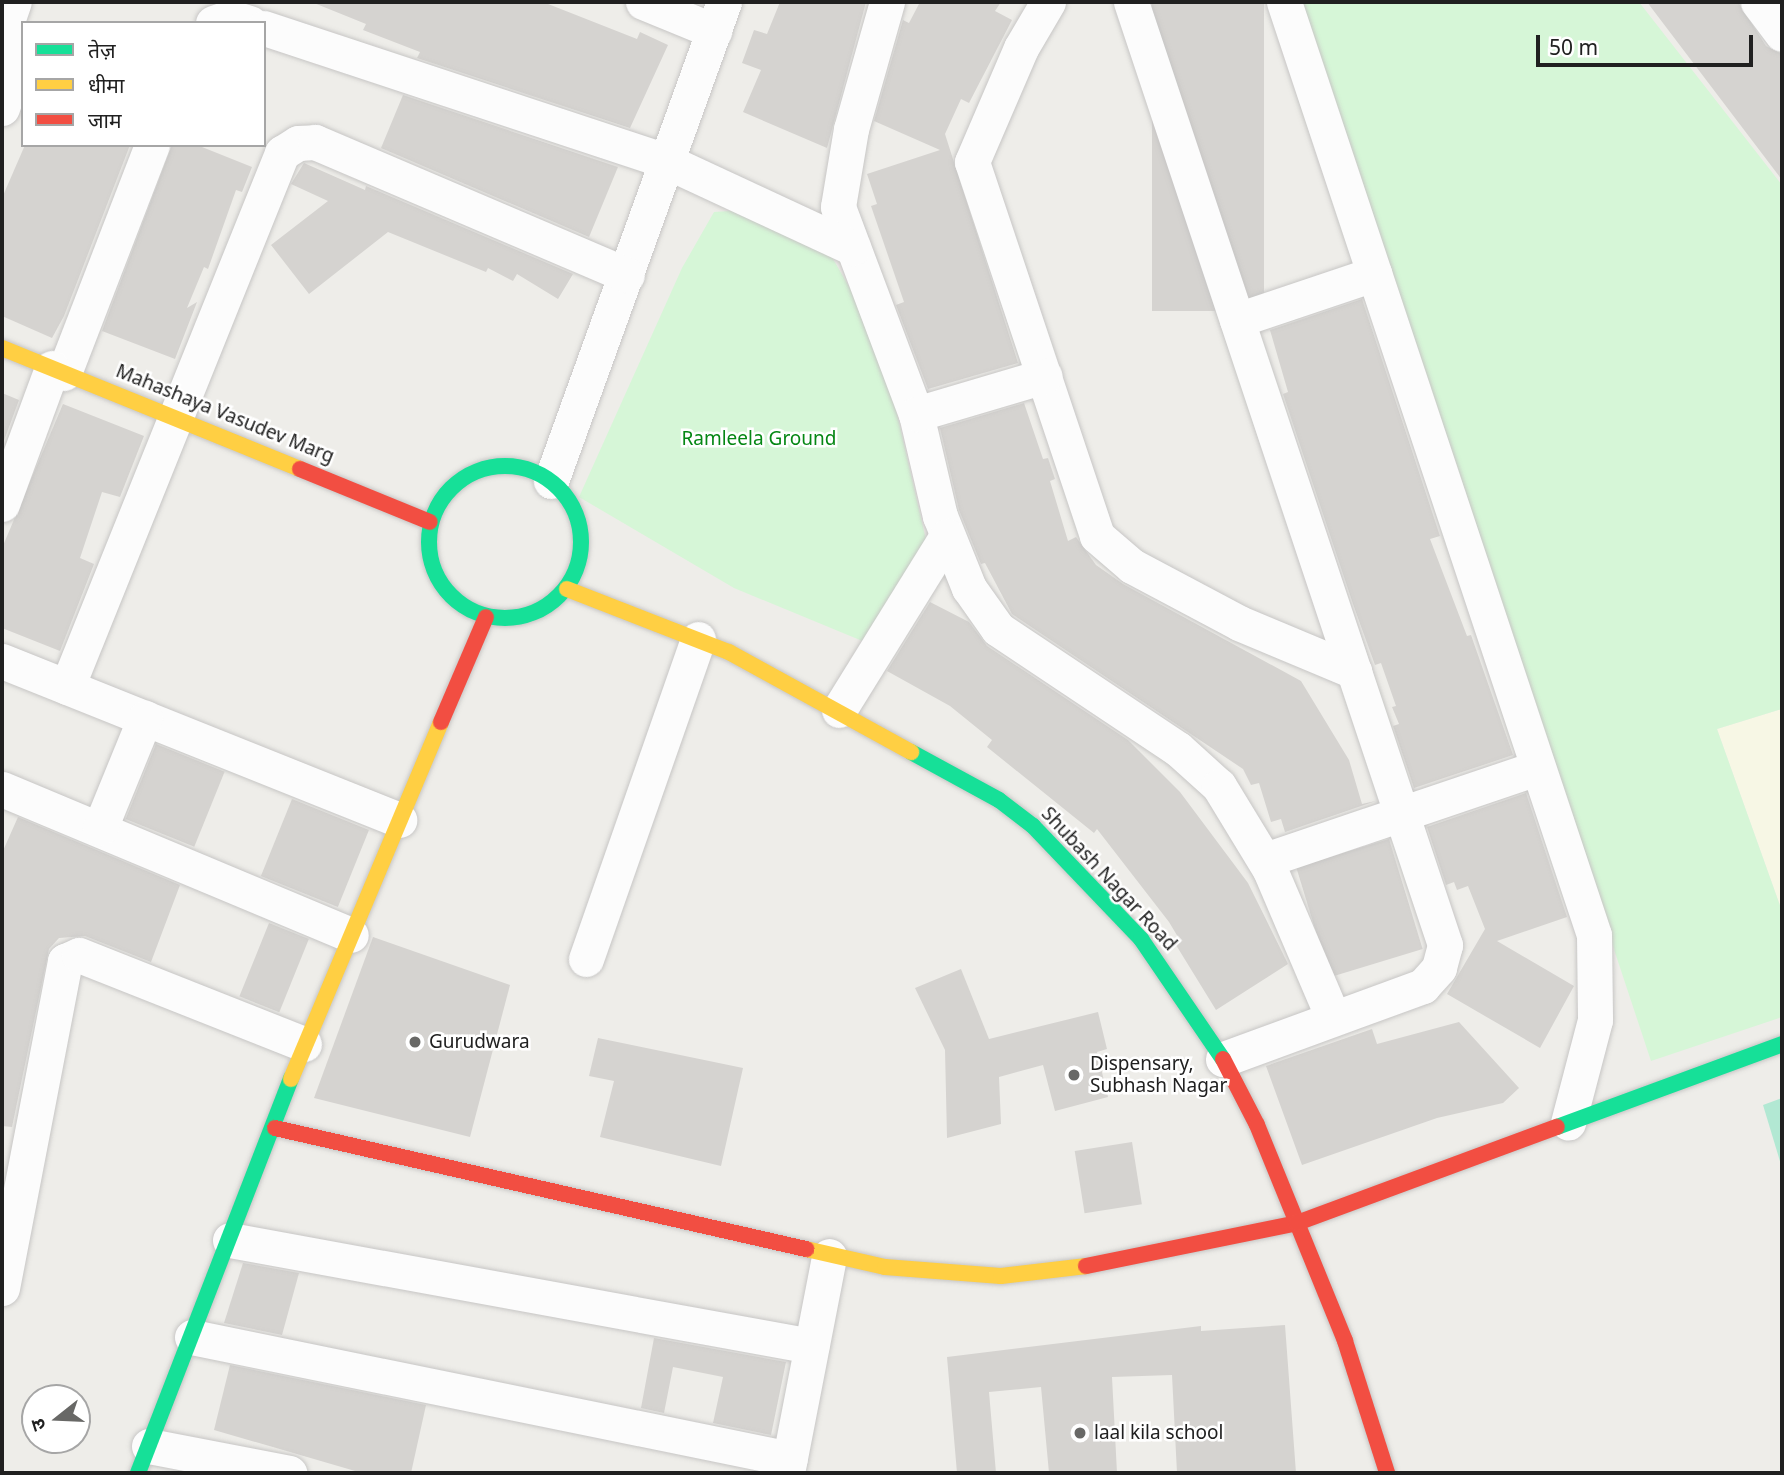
<!DOCTYPE html>
<html>
<head>
<meta charset="utf-8">
<style>
  body { margin:0 }
  #map { position:relative; width:1784px; height:1475px; overflow:hidden; background:#eeede9; font-family:"Noto Sans","Noto Sans Devanagari",sans-serif }
  div>[style] { position:absolute }
  .education>* { inset:0; background:#f7f7e5 }
  .park>* { inset:0; background:#d6f6d7 }
  .pitch>* { inset:0; background:#b2e8d3 }
  .building>* { inset:0; background:#d5d3d0; transform-origin:0 0 }
  .roads { filter:drop-shadow(0 0 2px #c7c6c5) drop-shadow(0 0 2px #c7c6c5) }
  .street>* { height:35px; margin:-17.5px; padding:0 17.5px; transform-origin:17.5px; border-radius:17.5px; background:#fcfcfc }
  .fast>* { height:16px; margin:-8px; padding:0 8px; transform-origin:8px; border-radius:8px; background:#16e098 }
  .fast>.ring { margin:-8px; padding:0; box-sizing:content-box; background:none; border:16px solid #16e098; border-radius:50% }
  .slow>* { height:16px; margin:-8px; padding:0 8px; transform-origin:8px; border-radius:8px; background:#ffcf43 }
  .jam>* { height:16px; margin:-8px; padding:0 8px; transform-origin:8px; border-radius:8px; background:#f24e42 }
  .dots>* { width:19px; height:19px; translate:-50% -50%; box-sizing:border-box; border:4px solid #fff; border-radius:50% }
  span { translate:-50% -50%; white-space:nowrap; text-align:center; line-height:1.15; -webkit-text-stroke:5px #fff; paint-order:stroke }
  .street-label { font-size:19px; color:#202020 }
  .park-label { font-size:19px; color:#058714 }
  .poi-label { font-size:19px; color:#202020 }
  .left { translate:0 -50%; text-align:left }
  .frame { position:absolute; inset:0; border:4px solid #202020; pointer-events:none }
  .legend { position:absolute; left:21px; top:21px; width:245px; height:126px; box-sizing:border-box; background:#fff; border:2px solid #a6a6a6; margin:0; padding:9px 12px; list-style:none; font-size:21px; color:#202020 }
  .legend li { display:flex; align-items:center; gap:14px; height:35px }
  .legend b { width:35px; border:2px solid #a6a6a6 }
  .north { position:absolute; left:21px; top:1384px; width:70px; height:70px; box-sizing:border-box; background:#fff; border:2px solid #a6a6a6; border-radius:50%; rotate:252deg; font-size:19px; font-weight:700; line-height:28px; text-align:center; color:#202020 }
  .north::after { content:''; display:block; margin:auto; width:24px; height:32px; background:#686866; clip-path:polygon(50% 0,100% 100%,50% 72%,0 100%) }
  .scale { position:absolute; left:1536px; top:35px; width:217px; height:32px; box-sizing:border-box; border:4px solid #202020; border-top:0; padding-left:9px; font-size:21px; line-height:24px; white-space:nowrap; color:#202020; -webkit-text-stroke:5px #fff; paint-order:stroke }
</style>
</head>
<body>
<div id="map">
  <div class="education">
    <i style="clip-path:polygon(1782px 709px,1782px 911px,1717px 729px)"></i>
  </div>
  <div class="park">
    <i style="clip-path:polygon(1300px 2px,1639px 2px,1782px 185px,1782px 709px,1717px 729px,1782px 911px,1782px 1017px,1651px 1061px)"></i>
    <i style="clip-path:polygon(760px 209px,829px 252px,880px 340px,930px 557px,872px 645px,734px 588px,579px 497px,682px 268px,714px 212px)"></i>
  </div>
  <div class="pitch">
    <i style="clip-path:polygon(1782px 1098px,1782px 1168px,1763px 1105px)"></i>
  </div>
  <div class="building">
    <i style="clip-path:polygon(543px 2px,637px 39px,640px 32px,668px 45px,630px 128px,417px 58px,420px 52px,363px 30px,366px 24px,314px 3px)"></i>
    <i style="clip-path:polygon(780px 2px,866px 2px,827px 148px,743px 112px,761px 70px,742px 63px,754px 30px,767px 34px)"></i>
    <i style="clip-path:polygon(920px 2px,1001px 2px,995px 11px,1012px 20px,969px 103px,961px 99px,945px 134px,1018px 363px,928px 389px,896px 305px,904px 302px,871px 206px,877px 204px,867px 174px,940px 150px,874px 121px,903px 20px,909px 23px)"></i>
    <i style="left:1152px;top:2px;width:112px;height:309px"></i>
    <i style="clip-path:polygon(1647px 2px,1738px 2px,1766px 46px,1782px 54px,1782px 180px)"></i>
    <i style="clip-path:polygon(403px 95px,618px 167px,589px 237px,381px 148px)"></i>
    <i style="clip-path:polygon(25px 145px,130px 145px,64px 316px,52px 338px,2px 316px,2px 198px)"></i>
    <i style="clip-path:polygon(172px 145px,197px 145px,252px 167px,242px 192px,236px 190px,208px 269px,204px 267px,187px 308px,197px 302px,175px 359px,102px 331px)"></i>
    <i style="clip-path:polygon(304px 163px,365px 190px,366px 186px,573px 274px,558px 299px,517px 274px,513px 281px,488px 268px,486px 272px,388px 232px,309px 294px,271px 245px,328px 201px,291px 184px)"></i>
    <i style="clip-path:polygon(1362px 299px,1440px 536px,1430px 539px,1467px 636px,1471px 635px,1513px 755px,1414px 788px,1393px 726px,1399px 724px,1392px 707px,1396px 706px,1381px 663px,1375px 665px,1353px 604px,1283px 394px,1288px 392px,1270px 330px)"></i>
    <i style="clip-path:polygon(2px 393px,19px 400px,2px 446px)"></i>
    <i style="clip-path:polygon(1024px 403px,1043px 459px,1048px 458px,1055px 479px,1050px 481px,1068px 541px,1076px 537px,1096px 565px,1123px 584px,1301px 681px,1349px 760px,1362px 804px,1376px 801px,1285px 832px,1281px 819px,1271px 822px,1259px 783px,1251px 785px,1243px 769px,1012px 614px,985px 563px,981px 564px,959px 510px,940px 428px)"></i>
    <i style="clip-path:polygon(63px 404px,144px 436px,120px 497px,102px 492px,80px 558px,94px 564px,60px 651px,2px 628px,2px 548px)"></i>
    <i style="clip-path:polygon(930px 602px,969px 622px,987px 646px,1128px 740px,1180px 792px,1248px 883px,1288px 964px,1216px 1010px,1176px 945px,1181px 942px,1169px 922px,1097px 829px,1094px 833px,987px 747px,992px 740px,950px 706px,887px 671px)"></i>
    <i style="left:156px;top:744px;width:74px;height:81px;rotate:22deg"></i>
    <i style="clip-path:polygon(1526px 793px,1567px 917px,1497px 941px,1574px 986px,1540px 1048px,1447px 994px,1485px 929px,1468px 886px,1457px 890px,1454px 882px,1446px 885px,1427px 827px)"></i>
    <i style="left:292px;top:799px;width:83px;height:83px;rotate:22deg"></i>
    <i style="clip-path:polygon(18px 817px,180px 885px,151px 962px,85px 936px,59px 938px,49px 949px,12px 1127px,2px 1126px,2px 853px)"></i>
    <i style="left:1389px;top:839px;width:115px;height:97px;rotate:73deg"></i>
    <i style="left:269px;top:923px;width:43px;height:79px;rotate:22deg"></i>
    <i style="clip-path:polygon(373px 937px,510px 985px,470px 1137px,314px 1098px)"></i>
    <i style="clip-path:polygon(961px 969px,989px 1039px,1098px 1012px,1107px 1049px,1097px 1052px,1108px 1097px,1055px 1111px,1043px 1065px,999px 1077px,1001px 1124px,947px 1138px,945px 1050px,915px 988px)"></i>
    <i style="clip-path:polygon(1459px 1022px,1519px 1088px,1503px 1103px,1437px 1118px,1302px 1165px,1266px 1066px,1372px 1029px,1377px 1044px)"></i>
    <i style="clip-path:polygon(598px 1038px,743px 1068px,721px 1166px,600px 1137px,614px 1081px,589px 1076px)"></i>
    <i style="left:1132px;top:1142px;width:63px;height:58px;rotate:81deg"></i>
    <i style="clip-path:polygon(243px 1263px,299px 1273px,282px 1335px,224px 1323px)"></i>
    <i style="clip-path:polygon(1285px 1325px,1296px 1473px,1177px 1473px,1172px 1375px,1112px 1377px,1117px 1473px,1049px 1473px,1041px 1387px,989px 1392px,996px 1473px,957px 1473px,947px 1357px,1201px 1326px,1201px 1331px)"></i>
    <i style="clip-path:polygon(654px 1338px,786px 1362px,771px 1435px,713px 1423px,723px 1377px,673px 1367px,664px 1413px,641px 1408px)"></i>
    <i style="clip-path:polygon(230px 1365px,426px 1405px,411px 1473px,362px 1473px,214px 1430px)"></i>
  </div>
  <div class="roads">
    <div class="street">
      <i style="left:643px;top:2px;width:77px;rotate:22.2deg"></i>
      <i style="left:887px;top:2px;width:132px;rotate:105.8deg"></i>
      <i style="left:851px;top:129px;width:79px;rotate:99.5deg"></i>
      <i style="left:838px;top:207px;width:221px;rotate:69.4deg"></i>
      <i style="left:916px;top:414px;width:105px;rotate:76.8deg"></i>
      <i style="left:940px;top:516px;width:78px;rotate:68.1deg"></i>
      <i style="left:969px;top:588px;width:50px;rotate:54.7deg"></i>
      <i style="left:998px;top:629px;width:216px;rotate:33.7deg"></i>
      <i style="left:1178px;top:749px;width:55px;rotate:42.1deg"></i>
      <i style="left:1219px;top:786px;width:98px;rotate:58.7deg"></i>
      <i style="left:1270px;top:870px;width:161px;rotate:66.9deg"></i>
      <i style="left:1048px;top:2px;width:53px;rotate:120.4deg"></i>
      <i style="left:1021px;top:48px;width:124px;rotate:113.3deg"></i>
      <i style="left:972px;top:162px;width:394px;rotate:71.5deg"></i>
      <i style="left:1097px;top:536px;width:46px;rotate:40.6deg"></i>
      <i style="left:1132px;top:566px;width:121px;rotate:28deg"></i>
      <i style="left:1239px;top:623px;width:125px;rotate:22.7deg"></i>
      <i style="left:1131px;top:2px;width:994px;rotate:71.58deg"></i>
      <i style="left:1445px;top:945px;width:24px;rotate:105deg"></i>
      <i style="left:1439px;top:968px;width:24px;rotate:132deg"></i>
      <i style="left:1423px;top:986px;width:213px;rotate:159.9deg"></i>
      <i style="left:1284px;top:2px;width:983px;rotate:71.62deg"></i>
      <i style="left:1594px;top:935px;width:85px;rotate:89.3deg"></i>
      <i style="left:1595px;top:1020px;width:106px;rotate:104.7deg"></i>
      <i style="left:1758px;top:2px;width:40px;rotate:53deg"></i>
      <i style="left:213px;top:23px;width:18px;rotate:-19deg"></i>
      <i style="left:230px;top:17px;width:21px;rotate:17deg"></i>
      <i style="left:264px;top:28px;width:426px;rotate:18.3deg"></i>
      <i style="left:668px;top:162px;width:204px;rotate:24.9deg"></i>
      <i style="left:2px;top:36px;width:36px;rotate:-71deg"></i>
      <i style="left:2px;top:108px;width:65px;rotate:-71.3deg"></i>
      <i style="left:1237px;top:320px;width:145px;rotate:-18.6deg"></i>
      <i style="left:64px;top:373px;width:244px;rotate:-68.9deg"></i>
      <i style="left:916px;top:414px;width:134px;rotate:-16.5deg"></i>
      <i style="left:551px;top:481px;width:509px;rotate:-70.14deg"></i>
      <i style="left:2px;top:504px;width:145px;rotate:-69.8deg"></i>
      <i style="left:2px;top:661px;width:428px;rotate:21.8deg"></i>
      <i style="left:67px;top:687px;width:576px;rotate:-68.07deg"></i>
      <i style="left:282px;top:153px;width:19px;rotate:-32deg"></i>
      <i style="left:298px;top:143px;width:17px;rotate:-3deg"></i>
      <i style="left:315px;top:142px;width:339px;rotate:23.1deg"></i>
      <i style="left:839px;top:710px;width:205px;rotate:-58.2deg"></i>
      <i style="left:2px;top:789px;width:378px;rotate:22.7deg"></i>
      <i style="left:100px;top:828px;width:119px;rotate:-67.8deg"></i>
      <i style="left:1265px;top:860px;width:287px;rotate:-18.7deg"></i>
      <i style="left:586px;top:959px;width:339px;rotate:-70.7deg"></i>
      <i style="left:230px;top:1240px;width:591px;rotate:10.34deg"></i>
      <i style="left:2px;top:1288px;width:333px;rotate:-79.1deg"></i>
      <i style="left:65px;top:961px;width:15px;rotate:-23deg"></i>
      <i style="left:79px;top:955px;width:242px;rotate:21.6deg"></i>
      <i style="left:192px;top:1337px;width:610px;rotate:11.53deg"></i>
      <i style="left:149px;top:1446px;width:143px;rotate:10.9deg"></i>
      <i style="left:787px;top:1473px;width:221px;rotate:-79deg"></i>
    </div>
    <div class="fast">
      <i class="ring" style="left:429px;top:466px;width:136px;height:136px"></i>
      <i style="left:911px;top:752px;width:100px;rotate:28.6deg"></i>
      <i style="left:999px;top:800px;width:43px;rotate:37.4deg"></i>
      <i style="left:1033px;top:826px;width:156px;rotate:46.3deg"></i>
      <i style="left:1141px;top:939px;width:145px;rotate:55.7deg"></i>
      <i style="left:1557px;top:1127px;width:240px;rotate:-20.2deg"></i>
      <i style="left:138px;top:1473px;width:423px;rotate:-68.8deg"></i>
    </div>
    <div class="slow">
      <i style="left:2px;top:348px;width:322px;rotate:22.1deg"></i>
      <i style="left:567px;top:589px;width:174px;rotate:21.3deg"></i>
      <i style="left:729px;top:652px;width:208px;rotate:28.8deg"></i>
      <i style="left:291px;top:1079px;width:387px;rotate:-67.2deg"></i>
      <i style="left:806px;top:1249px;width:81px;rotate:12.8deg"></i>
      <i style="left:885px;top:1267px;width:116px;rotate:4.4deg"></i>
      <i style="left:1001px;top:1276px;width:86px;rotate:-6.7deg"></i>
    </div>
    <div class="jam">
      <i style="left:300px;top:469px;width:140px;rotate:22.2deg"></i>
      <i style="left:441px;top:722px;width:114px;rotate:-66.8deg"></i>
      <i style="left:1223px;top:1059px;width:74px;rotate:62.7deg"></i>
      <i style="left:1257px;top:1125px;width:233px;rotate:67.8deg"></i>
      <i style="left:1345px;top:1341px;width:139px;rotate:72.3deg"></i>
      <i style="left:275px;top:1128px;width:545px;rotate:12.84deg"></i>
      <i style="left:1086px;top:1266px;width:215px;rotate:-11.5deg"></i>
      <i style="left:1297px;top:1223px;width:277px;rotate:-20.3deg"></i>
    </div>
  </div>
  <div class="dots">
    <i style="left:415px;top:1042px;background:#686866"></i>
    <i style="left:1074px;top:1075px;background:#686866"></i>
    <i style="left:1080px;top:1433px;background:#686866"></i>
  </div>
  <div class="street-label">
    <span style="left:225px;top:414px;rotate:22deg">Mahashaya Vasudev Marg</span>
    <span style="left:1109px;top:879px;rotate:47deg">Shubash Nagar Road</span>
  </div>
  <div class="park-label">
    <span style="left:759px;top:439px">Ramleela Ground</span>
  </div>
  <div class="poi-label">
    <span class="left" style="left:429px;top:1042px">Gurudwara</span>
    <span class="left" style="left:1090px;top:1075px">Dispensary,<br>Subhash Nagar</span>
    <span class="left" style="left:1094px;top:1433px">laal kila school</span>
  </div>
  <div class="frame"></div>
  <ul class="legend">
  <li><b style="height:9px;background:#16e098"></b>तेज़</li>
  <li><b style="height:9px;background:#ffcf43"></b>धीमा</li>
  <li><b style="height:9px;background:#f24e42"></b>जाम</li>
  </ul>
  <div class="north">उ</div>
  <div class="scale">50 m</div>
</div>
</body>
</html>
